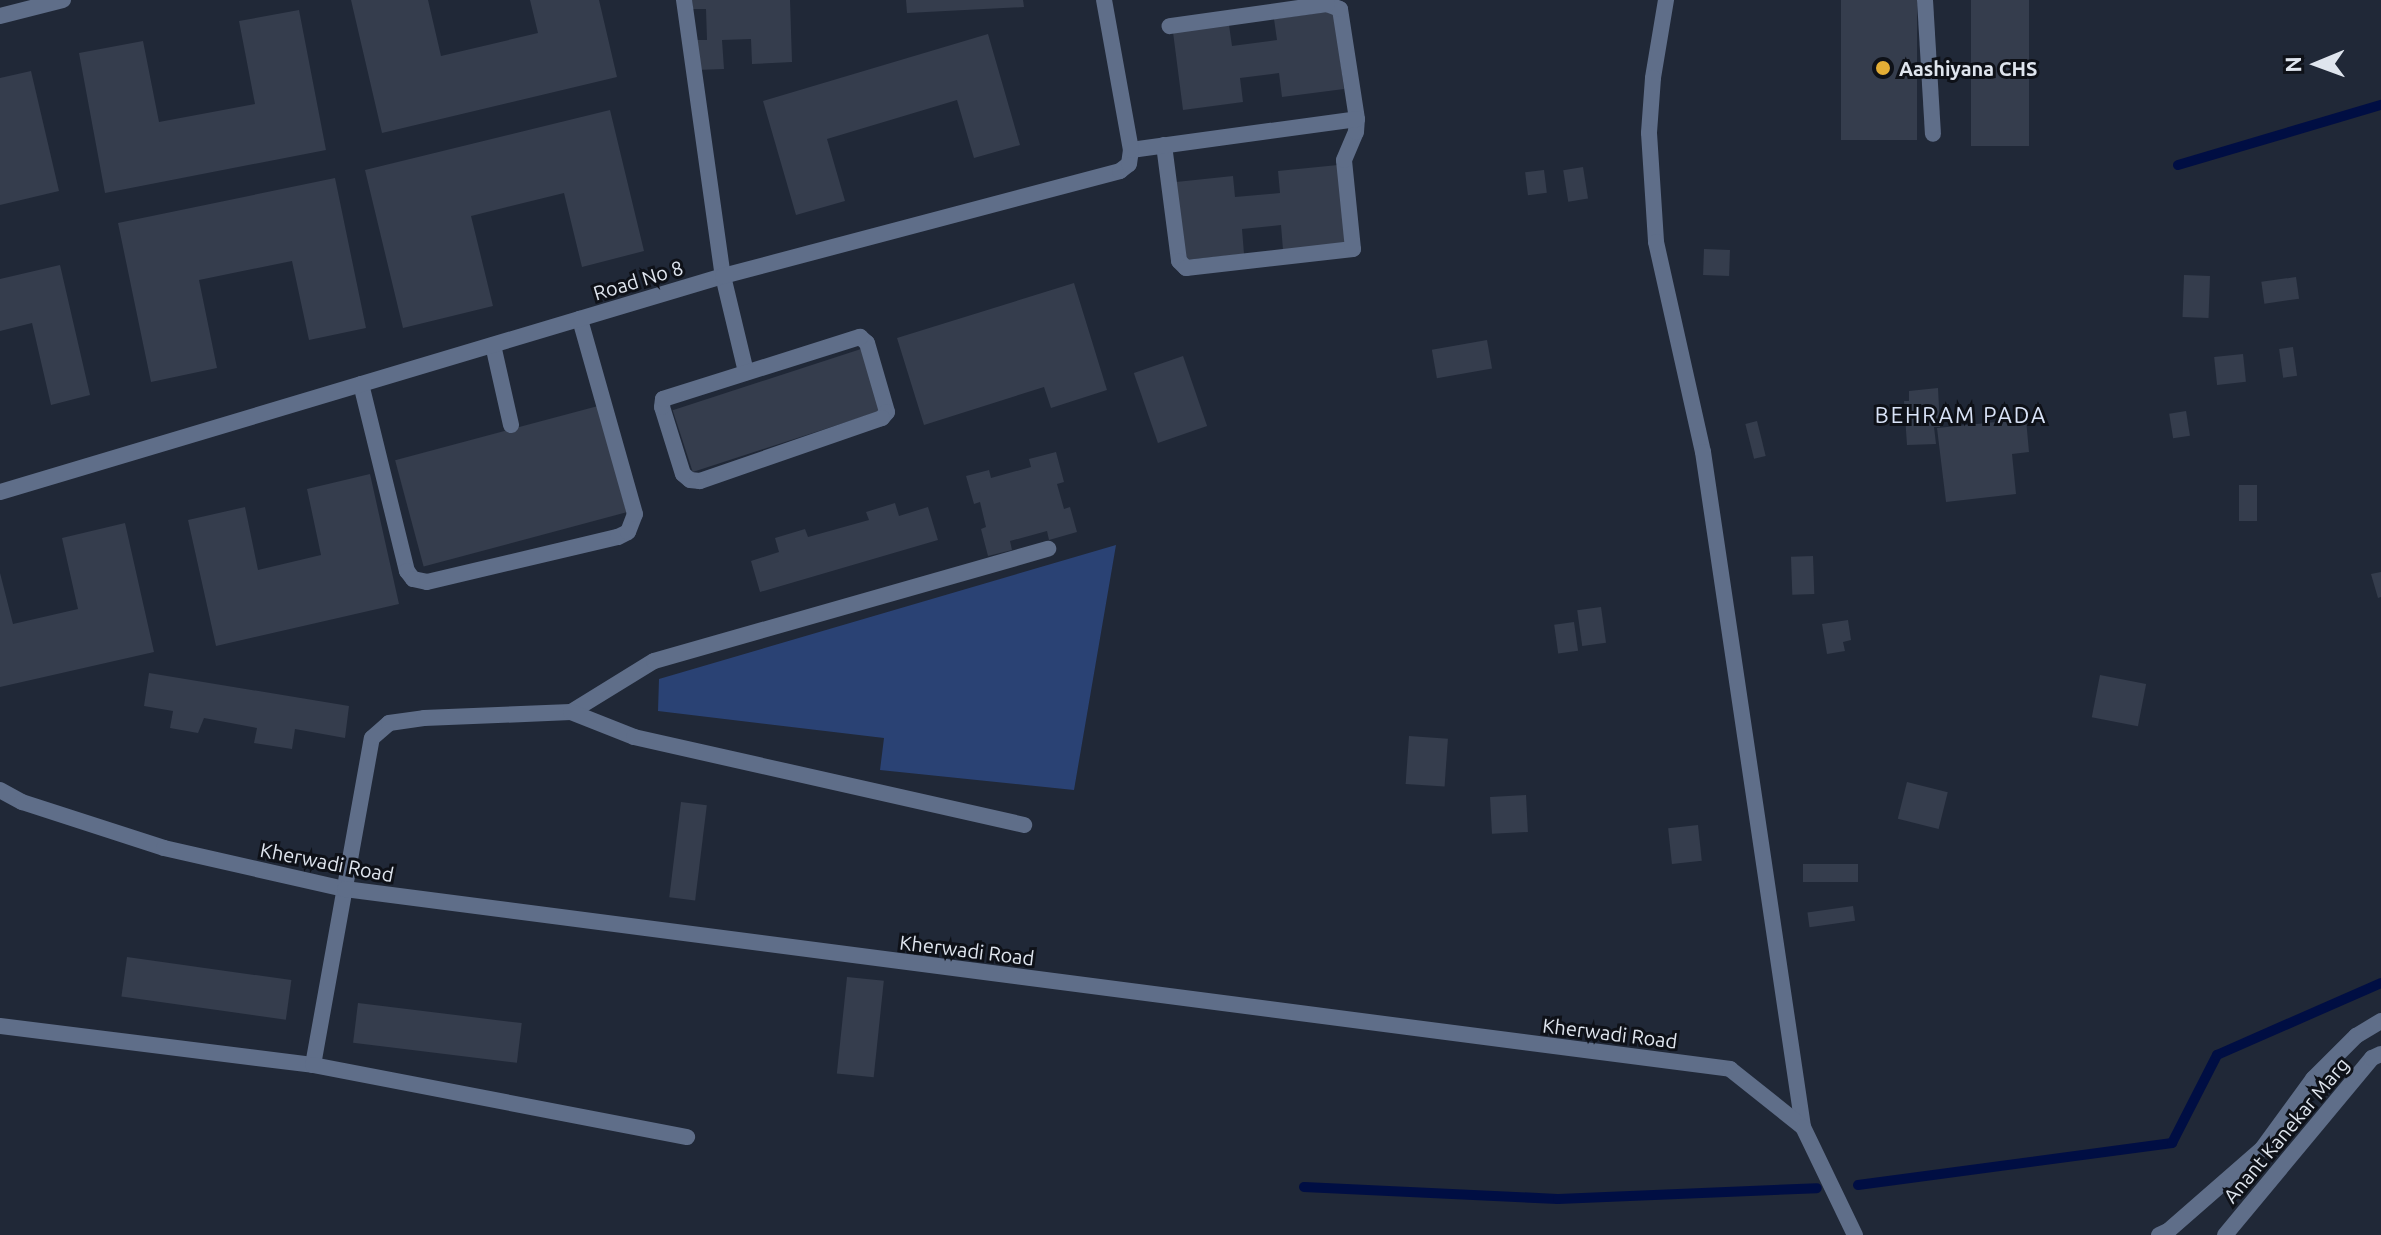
<!DOCTYPE html>
<html>
<head>
<meta charset="utf-8">
<style>
	body { margin:0 }
	#map { position:relative; width:2381px; height:1235px; overflow:hidden; background:#202837; font-family:Ubuntu,sans-serif }
	div>[style] { position:absolute }
	.green>* { inset:0; background:#2a4274 }
	.stream>* { height:10px; margin:-5px; padding:0 5px; transform-origin:5px; border-radius:5px; background:#000e43 }
	.building>* { inset:0; background:#353d4d; transform-origin:0 0 }
	.minor>* { height:16px; margin:-8px; padding:0 8px; transform-origin:8px; border-radius:8px; background:#5f6e89 }
	.tertiary>* { height:16px; margin:-8px; padding:0 8px; transform-origin:8px; border-radius:8px; background:#5f6e89 }
	.dots>* { width:22px; height:22px; translate:-50% -50%; box-sizing:border-box; border:4px solid #0e1118; border-radius:50% }
	span { translate:-50% -50%; white-space:nowrap; text-align:center; line-height:1.15; -webkit-text-stroke:6px #0e1118; paint-order:stroke }
	.poi-label { font-size:20px; color:#dfe5ee; font-weight:700 }
	.left { translate:0 -50%; text-align:left }
	.street-label { font-size:20px; color:#dfe5ee }
	.neighbourhood-label { font-size:22px; color:#d9e3f7; letter-spacing:2px }
	.north { position:absolute; left:2277px; top:24px; width:80px; height:80px; -webkit-text-stroke:6px #0e1118; paint-order:stroke; rotate:269deg; font-size:22px; font-weight:700; line-height:32px; text-align:center; color:#dfe5ee }
	.north::after { content:''; display:block; margin:auto; width:28px; height:36px; background:#dfe5ee; clip-path:polygon(50% 0,100% 100%,50% 72%,0 100%) }
</style>
</head>
<body>
<div id="map">
	<div class="green">
		<i style="clip-path:polygon(1116px 545px,1074px 790px,880px 770px,884px 738px,658px 711px,659px 679px)"></i>
	</div>
	<div class="stream">
		<i style="left:2178px;top:165px;width:212px;rotate:-16.5deg"></i>
		<i style="left:1858px;top:1185px;width:317px;rotate:-7.6deg"></i>
		<i style="left:2172px;top:1143px;width:99px;rotate:-62.9deg"></i>
		<i style="left:2217px;top:1055px;width:179px;rotate:-23.7deg"></i>
		<i style="left:1304px;top:1187px;width:254px;rotate:2.7deg"></i>
		<i style="left:1558px;top:1199px;width:259px;rotate:-2.4deg"></i>
	</div>
	<div class="building">
		<i style="clip-path:polygon(351px 0,428px 0,441px 56px,538px 33px,530px 0,599px 0,617px 77px,382px 133px)"></i>
		<i style="clip-path:polygon(692px 0,790px 0,792px 62px,752px 64px,751px 39px,722px 40px,724px 69px,696px 70px,695px 40px,707px 40px,706px 9px,693px 9px)"></i>
		<i style="clip-path:polygon(906px 0,1023px 0,1024px 7px,907px 13px)"></i>
		<i style="left:1841px;top:0;width:76px;height:140px"></i>
		<i style="left:1971px;top:0;width:58px;height:146px"></i>
		<i style="clip-path:polygon(299px 10px,326px 150px,105px 193px,79px 53px,143px 41px,159px 122px,255px 104px,239px 21px)"></i>
		<i style="clip-path:polygon(1334px 11px,1344px 89px,1282px 97px,1279px 73px,1240px 78px,1243px 102px,1183px 110px,1173px 32px,1229px 25px,1232px 46px,1277px 40px,1274px 19px)"></i>
		<i style="clip-path:polygon(988px 34px,1020px 145px,974px 158px,957px 100px,827px 139px,845px 201px,796px 215px,763px 101px)"></i>
		<i style="clip-path:polygon(31px 71px,59px 191px,0 205px,0 78px)"></i>
		<i style="clip-path:polygon(610px 110px,644px 251px,582px 267px,564px 193px,471px 216px,493px 306px,403px 328px,365px 170px)"></i>
		<i style="clip-path:polygon(1338px 165px,1345px 244px,1283px 250px,1281px 225px,1242px 229px,1244px 254px,1184px 260px,1176px 182px,1233px 176px,1235px 197px,1280px 193px,1278px 171px)"></i>
		<i style="left:1583px;top:167px;width:32px;height:20px;rotate:81deg"></i>
		<i style="left:1544px;top:170px;width:23px;height:19px;rotate:83deg"></i>
		<i style="clip-path:polygon(335px 178px,366px 328px,309px 340px,292px 261px,199px 280px,217px 368px,151px 382px,118px 223px)"></i>
		<i style="left:1704px;top:249px;width:26px;height:26px;rotate:2deg"></i>
		<i style="clip-path:polygon(60px 265px,90px 395px,51px 405px,32px 323px,0 331px,0 279px)"></i>
		<i style="left:2184px;top:275px;width:26px;height:42px;rotate:2deg"></i>
		<i style="left:2296px;top:277px;width:22px;height:35px;rotate:82deg"></i>
		<i style="clip-path:polygon(1074px 283px,1107px 390px,1051px 408px,1044px 387px,924px 425px,897px 338px)"></i>
		<i style="left:1487px;top:340px;width:29px;height:56px;rotate:80deg"></i>
		<i style="left:2293px;top:347px;width:29px;height:14px;rotate:82deg"></i>
		<i style="left:861px;top:349px;width:65px;height:198px;rotate:72deg"></i>
		<i style="left:2243px;top:354px;width:28px;height:29px;rotate:84deg"></i>
		<i style="left:1183px;top:356px;width:74px;height:52px;rotate:71deg"></i>
		<i style="clip-path:polygon(1938px 388px,1940px 427px,1934px 427px,1936px 444px,1907px 445px,1904px 401px,1909px 401px,1909px 391px)"></i>
		<i style="left:598px;top:406px;width:110px;height:210px;rotate:75deg"></i>
		<i style="left:2186px;top:411px;width:25px;height:17px;rotate:81deg"></i>
		<i style="clip-path:polygon(2026px 419px,2029px 452px,2012px 454px,2016px 494px,1946px 502px,1937px 428px)"></i>
		<i style="left:1757px;top:421px;width:36px;height:12px;rotate:76deg"></i>
		<i style="clip-path:polygon(1056px 452px,1064px 482px,1057px 484px,1064px 509px,1070px 507px,1077px 532px,1049px 540px,1047px 531px,1010px 541px,1012px 550px,988px 556px,981px 529px,986px 527px,980px 502px,974px 504px,966px 476px,989px 470px,991px 478px,1031px 467px,1029px 459px)"></i>
		<i style="clip-path:polygon(370px 474px,399px 604px,216px 646px,188px 520px,245px 507px,258px 570px,321px 555px,307px 489px)"></i>
		<i style="left:2239px;top:485px;width:18px;height:36px"></i>
		<i style="clip-path:polygon(895px 503px,899px 516px,928px 507px,938px 540px,760px 592px,751px 561px,779px 552px,775px 538px,805px 529px,808px 537px,869px 520px,866px 512px)"></i>
		<i style="clip-path:polygon(125px 523px,154px 652px,0 687px,0 573px,13px 624px,78px 609px,62px 538px)"></i>
		<i style="left:1813px;top:556px;width:38px;height:22px;rotate:88deg"></i>
		<i style="clip-path:polygon(2381px 572px,2381px 597px,2378px 598px,2371px 574px)"></i>
		<i style="left:1601px;top:607px;width:36px;height:24px;rotate:82deg"></i>
		<i style="clip-path:polygon(1848px 620px,1851px 640px,1843px 642px,1845px 651px,1827px 654px,1822px 624px)"></i>
		<i style="left:1574px;top:622px;width:29px;height:20px;rotate:82deg"></i>
		<i style="clip-path:polygon(149px 673px,349px 706px,345px 738px,295px 729px,292px 749px,254px 743px,257px 728px,204px 718px,198px 733px,170px 728px,173px 711px,144px 706px)"></i>
		<i style="left:2100px;top:675px;width:47px;height:43px;rotate:11deg"></i>
		<i style="left:1409px;top:736px;width:39px;height:48px;rotate:4deg"></i>
		<i style="left:1907px;top:782px;width:42px;height:38px;rotate:14deg"></i>
		<i style="left:1526px;top:795px;width:37px;height:36px;rotate:87deg"></i>
		<i style="left:681px;top:802px;width:26px;height:96px;rotate:7deg"></i>
		<i style="left:1698px;top:825px;width:36px;height:30px;rotate:84deg"></i>
		<i style="left:1803px;top:864px;width:55px;height:18px"></i>
		<i style="left:1853px;top:906px;width:15px;height:46px;rotate:82deg"></i>
		<i style="left:127px;top:957px;width:166px;height:40px;rotate:8deg"></i>
		<i style="left:847px;top:977px;width:37px;height:97px;rotate:6deg"></i>
		<i style="left:358px;top:1003px;width:165px;height:40px;rotate:7deg"></i>
	</div>
	<div class="minor">
		<i style="left:684px;top:0;width:279px;rotate:82deg"></i>
		<i style="left:723px;top:276px;width:99px;rotate:76.5deg"></i>
		<i style="left:1666px;top:0;width:79px;rotate:99.5deg"></i>
		<i style="left:1653px;top:78px;width:55px;rotate:94.2deg"></i>
		<i style="left:1649px;top:133px;width:109px;rotate:86.3deg"></i>
		<i style="left:1656px;top:242px;width:215px;rotate:77.4deg"></i>
		<i style="left:1703px;top:452px;width:682px;rotate:81.57deg"></i>
		<i style="left:1925px;top:0;width:134px;rotate:86.6deg"></i>
		<i style="left:0;top:16px;width:65px;rotate:-14.3deg"></i>
		<i style="left:1164px;top:145px;width:117px;rotate:82.6deg"></i>
		<i style="left:1179px;top:261px;width:10px;rotate:45deg"></i>
		<i style="left:1186px;top:268px;width:168px;rotate:-6.5deg"></i>
		<i style="left:1353px;top:249px;width:89px;rotate:-95.8deg"></i>
		<i style="left:1344px;top:160px;width:30px;rotate:-67deg"></i>
		<i style="left:1356px;top:132px;width:13px;rotate:-86deg"></i>
		<i style="left:1357px;top:119px;width:111px;rotate:-98.8deg"></i>
		<i style="left:1340px;top:9px;width:14px;rotate:-159deg"></i>
		<i style="left:1327px;top:4px;width:159px;rotate:172deg"></i>
		<i style="left:1131px;top:150px;width:228px;rotate:-7.8deg"></i>
		<i style="left:860px;top:337px;width:9px;rotate:41deg"></i>
		<i style="left:867px;top:343px;width:72px;rotate:73.8deg"></i>
		<i style="left:887px;top:412px;width:8px;rotate:130deg"></i>
		<i style="left:882px;top:418px;width:193px;rotate:160.9deg"></i>
		<i style="left:700px;top:481px;width:10px;rotate:-174deg"></i>
		<i style="left:690px;top:480px;width:9px;rotate:-139deg"></i>
		<i style="left:683px;top:474px;width:70px;rotate:-107.4deg"></i>
		<i style="left:662px;top:407px;width:8px;rotate:-83deg"></i>
		<i style="left:663px;top:399px;width:207px;rotate:-17.5deg"></i>
		<i style="left:493px;top:345px;width:82px;rotate:77.3deg"></i>
		<i style="left:361px;top:384px;width:193px;rotate:76.2deg"></i>
		<i style="left:407px;top:571px;width:10px;rotate:53deg"></i>
		<i style="left:413px;top:579px;width:14px;rotate:12deg"></i>
		<i style="left:427px;top:582px;width:196px;rotate:-13.3deg"></i>
		<i style="left:618px;top:537px;width:11px;rotate:-27deg"></i>
		<i style="left:628px;top:532px;width:19px;rotate:-69deg"></i>
		<i style="left:635px;top:514px;width:203px;rotate:-105.8deg"></i>
		<i style="left:0;top:492px;width:755px;rotate:-16.63deg"></i>
		<i style="left:723px;top:276px;width:411px;rotate:-14.8deg"></i>
		<i style="left:1120px;top:171px;width:11px;rotate:-38deg"></i>
		<i style="left:1129px;top:164px;width:14px;rotate:-82deg"></i>
		<i style="left:1131px;top:150px;width:152px;rotate:-100.2deg"></i>
		<i style="left:571px;top:712px;width:97px;rotate:-31.6deg"></i>
		<i style="left:654px;top:661px;width:410px;rotate:-15.9deg"></i>
		<i style="left:0;top:1026px;width:315px;rotate:7.1deg"></i>
		<i style="left:313px;top:1065px;width:332px;rotate:-79.8deg"></i>
		<i style="left:372px;top:738px;width:23px;rotate:-41deg"></i>
		<i style="left:389px;top:723px;width:35px;rotate:-8deg"></i>
		<i style="left:424px;top:718px;width:147px;rotate:-2.3deg"></i>
		<i style="left:571px;top:712px;width:68px;rotate:21.6deg"></i>
		<i style="left:634px;top:737px;width:400px;rotate:12.7deg"></i>
		<i style="left:313px;top:1065px;width:381px;rotate:10.9deg"></i>
	</div>
	<div class="tertiary">
		<i style="left:0;top:790px;width:25px;rotate:29deg"></i>
		<i style="left:22px;top:802px;width:149px;rotate:17.9deg"></i>
		<i style="left:164px;top:848px;width:186px;rotate:12.8deg"></i>
		<i style="left:345px;top:889px;width:1397px;rotate:7.4deg"></i>
		<i style="left:1730px;top:1069px;width:93px;rotate:38.5deg"></i>
		<i style="left:1803px;top:1127px;width:120px;rotate:64.3deg"></i>
		<i style="left:2159px;top:1235px;width:10px;rotate:-24deg"></i>
		<i style="left:2168px;top:1231px;width:125px;rotate:-41.1deg"></i>
		<i style="left:2262px;top:1149px;width:87px;rotate:-53.9deg"></i>
		<i style="left:2313px;top:1079px;width:61px;rotate:-45deg"></i>
		<i style="left:2356px;top:1036px;width:29px;rotate:-31deg"></i>
		<i style="left:2225px;top:1235px;width:230px;rotate:-50.3deg"></i>
		<i style="left:2372px;top:1058px;width:10px;rotate:-24deg"></i>
	</div>
	<div class="dots">
		<i style="left:1883px;top:68px;background:#e4ae35"></i>
	</div>
	<div class="poi-label">
		<span class="left" style="left:1899px;top:68px">Aashiyana CHS</span>
	</div>
	<div class="street-label">
		<span style="left:638px;top:280px;rotate:-17deg">Road No 8</span>
		<span style="left:327px;top:862px;rotate:11deg">Kherwadi Road</span>
		<span style="left:967px;top:950px;rotate:7deg">Kherwadi Road</span>
		<span style="left:1610px;top:1033px;rotate:7deg">Kherwadi Road</span>
		<span style="left:2286px;top:1130px;rotate:-50deg">Anant Kanekar Marg</span>
	</div>
	<div class="neighbourhood-label">
		<span style="left:1961px;top:415px">BEHRAM PADA</span>
	</div>
	<div class="north">N</div>
</div>
</body>
</html>
